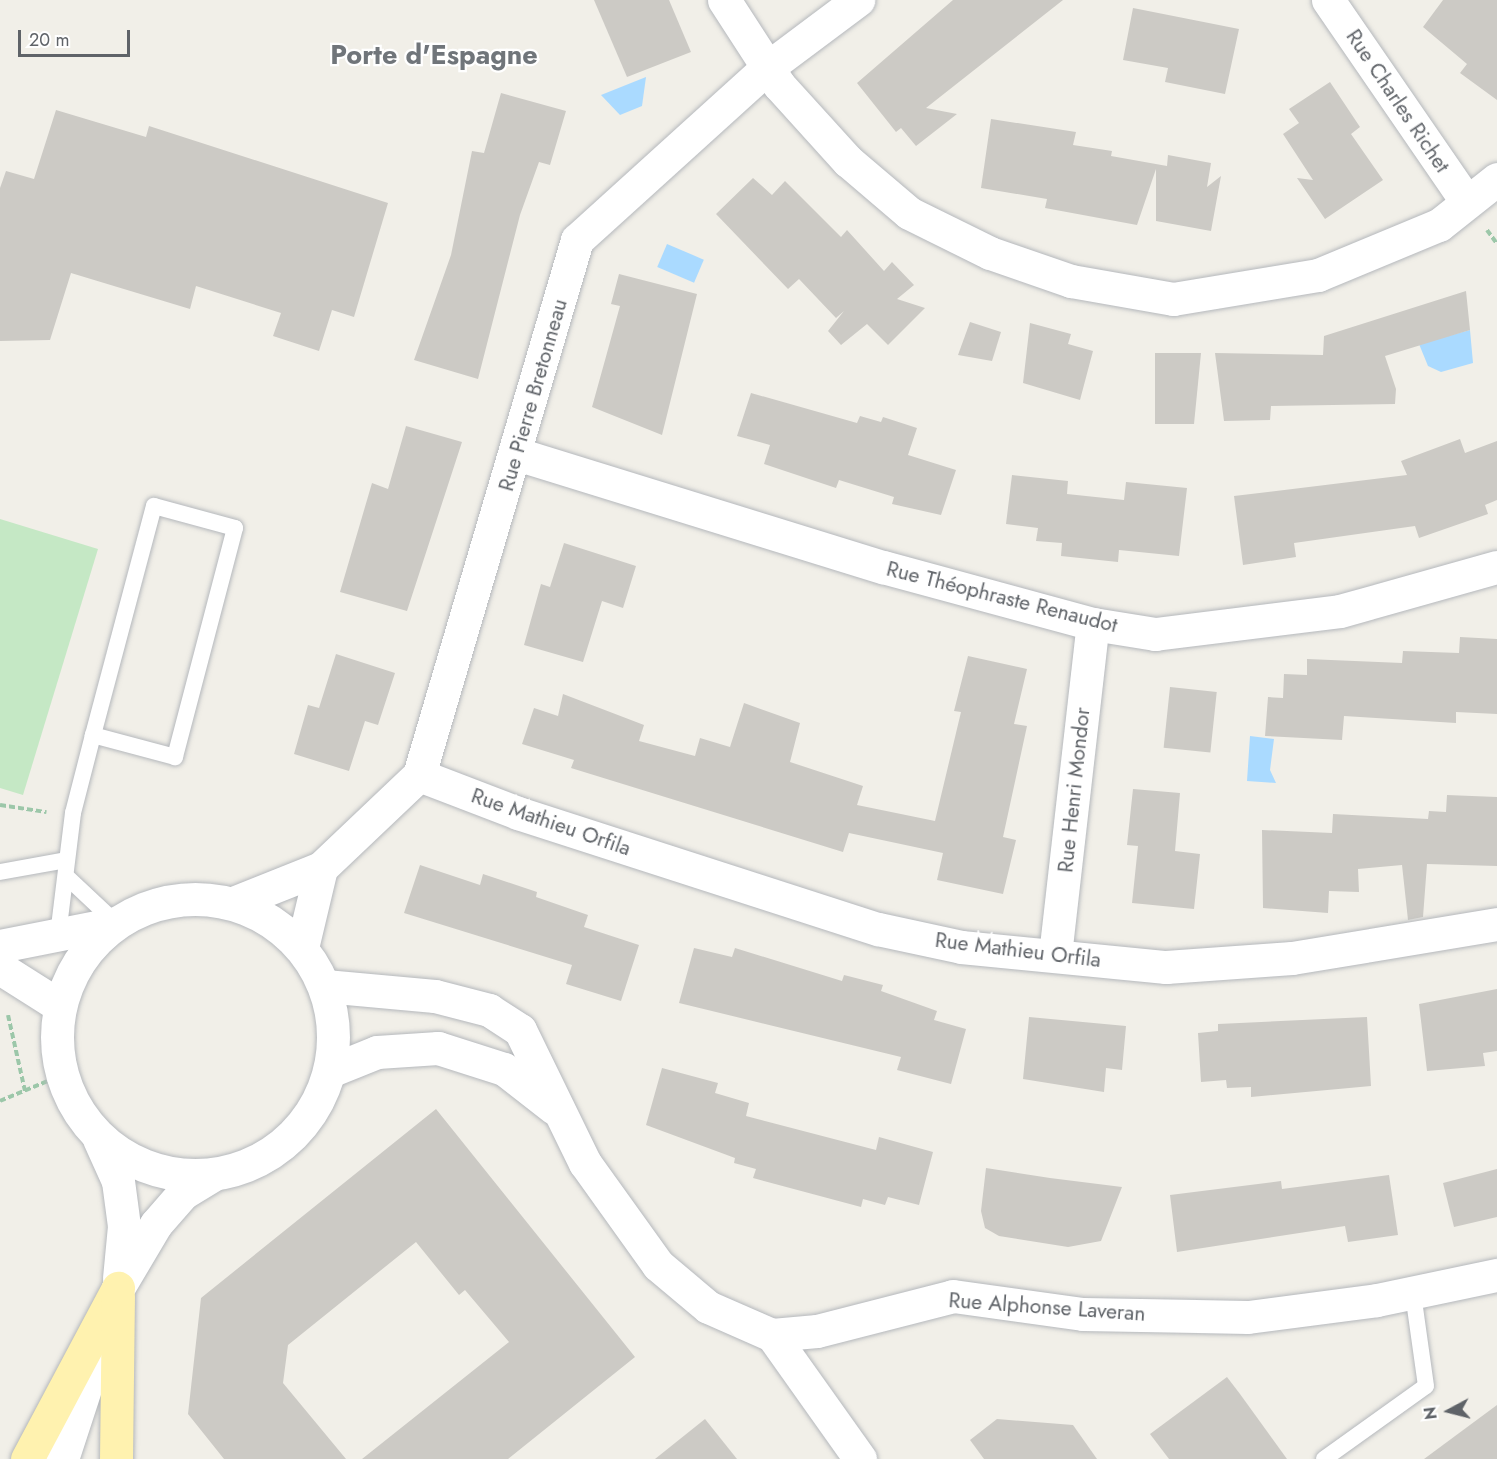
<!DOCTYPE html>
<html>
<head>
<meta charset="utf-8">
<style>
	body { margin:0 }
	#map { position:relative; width:1497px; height:1459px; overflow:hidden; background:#f1efe8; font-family:Jost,sans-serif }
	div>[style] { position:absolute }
	.green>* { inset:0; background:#c5e8c5 }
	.water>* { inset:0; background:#aadaff; transform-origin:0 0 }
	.building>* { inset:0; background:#cccac5; transform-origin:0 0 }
	.path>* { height:4px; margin-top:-2px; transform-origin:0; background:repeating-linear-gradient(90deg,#9cc7a9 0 6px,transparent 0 9px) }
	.roads { filter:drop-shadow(0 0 2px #b5b8bc) drop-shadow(0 0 2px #b5b8bc) }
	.service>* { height:16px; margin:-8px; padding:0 8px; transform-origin:8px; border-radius:8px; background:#fff }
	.minor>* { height:33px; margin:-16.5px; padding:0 16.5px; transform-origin:16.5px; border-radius:16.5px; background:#fff }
	.minor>.ring { margin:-16.5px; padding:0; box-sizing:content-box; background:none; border:33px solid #fff; border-radius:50% }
	.primary>* { height:33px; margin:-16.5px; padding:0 16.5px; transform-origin:16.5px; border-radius:16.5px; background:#fff2af }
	span { translate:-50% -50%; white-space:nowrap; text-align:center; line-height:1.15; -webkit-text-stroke:4.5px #fff; paint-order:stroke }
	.street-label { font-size:21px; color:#5f6368 }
	.district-label { font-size:27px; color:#70757a; font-weight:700 }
	.north { position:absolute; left:1419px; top:1381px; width:60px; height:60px; -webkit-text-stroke:4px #fff; paint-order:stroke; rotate:263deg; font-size:16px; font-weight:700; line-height:24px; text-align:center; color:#5f6368 }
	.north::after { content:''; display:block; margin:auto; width:21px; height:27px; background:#5f6368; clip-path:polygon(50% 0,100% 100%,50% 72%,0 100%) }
	.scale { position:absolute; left:18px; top:30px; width:112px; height:27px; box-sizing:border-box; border:3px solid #5f6368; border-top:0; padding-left:8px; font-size:18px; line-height:21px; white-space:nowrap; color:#5f6368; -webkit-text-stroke:4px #fff; paint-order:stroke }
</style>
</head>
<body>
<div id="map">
	<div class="green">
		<i style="clip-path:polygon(0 519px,98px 549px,23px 795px,0 788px)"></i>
	</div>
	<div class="water">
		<i style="clip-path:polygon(646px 77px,642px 106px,620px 115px,601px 95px)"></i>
		<i style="left:667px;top:244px;width:40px;height:25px;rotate:23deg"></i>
		<i style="clip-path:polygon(1470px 330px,1473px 363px,1441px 372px,1428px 366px,1419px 344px)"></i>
		<i style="clip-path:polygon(1250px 736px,1274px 739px,1270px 770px,1276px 783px,1247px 781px)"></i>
	</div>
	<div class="building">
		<i style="clip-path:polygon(594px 0,669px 0,691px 52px,627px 77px)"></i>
		<i style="clip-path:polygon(953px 0,1063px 0,926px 108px,957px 114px,916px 146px,901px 128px,896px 132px,857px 83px)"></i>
		<i style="clip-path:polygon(1443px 0,1497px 0,1497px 100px,1460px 73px,1467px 64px,1423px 27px)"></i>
		<i style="clip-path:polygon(1133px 8px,1239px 29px,1225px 94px,1165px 82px,1168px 68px,1123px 60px)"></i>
		<i style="clip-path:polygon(1330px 82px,1360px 127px,1351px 134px,1383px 180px,1325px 219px,1297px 178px,1313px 180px,1283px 134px,1299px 123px,1289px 109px)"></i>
		<i style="clip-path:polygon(501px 93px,566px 111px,550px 165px,539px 162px,520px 215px,478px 379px,414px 360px,451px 255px,472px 151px,484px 153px)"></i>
		<i style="clip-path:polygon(56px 110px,146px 137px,149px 126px,388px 203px,354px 317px,332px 310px,319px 351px,273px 336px,281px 313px,196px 286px,190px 309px,71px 273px,50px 340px,0 341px,0 188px,6px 171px,34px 179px)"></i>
		<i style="clip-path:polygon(991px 119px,1076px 132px,1073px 145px,1112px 151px,1111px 156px,1167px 166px,1168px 155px,1211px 163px,1207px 187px,1221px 176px,1211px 231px,1156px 221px,1156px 169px,1137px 225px,1045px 208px,1047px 199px,981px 188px)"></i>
		<i style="clip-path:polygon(753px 178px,772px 195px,785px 181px,841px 237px,847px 230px,884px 271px,892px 262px,914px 285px,897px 299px,925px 308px,888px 345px,867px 324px,841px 345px,828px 331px,844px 311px,836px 318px,799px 279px,788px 289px,716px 214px)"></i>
		<i style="clip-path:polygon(619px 274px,697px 294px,662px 435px,592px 407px,620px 306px,611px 304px)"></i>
		<i style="clip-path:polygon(1466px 291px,1470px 330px,1385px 356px,1396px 389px,1395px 404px,1271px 406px,1270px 420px,1224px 421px,1215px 353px,1323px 355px,1324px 336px)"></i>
		<i style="clip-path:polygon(970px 322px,1001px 332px,992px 361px,958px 355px)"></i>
		<i style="clip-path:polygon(1030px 323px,1071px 334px,1068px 344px,1093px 351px,1080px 400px,1023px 383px)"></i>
		<i style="clip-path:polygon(1155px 353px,1201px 353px,1194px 424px,1155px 424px)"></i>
		<i style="clip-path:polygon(751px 393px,857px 423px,860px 416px,881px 422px,883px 417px,917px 428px,908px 455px,956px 470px,941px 515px,892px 504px,894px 497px,839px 480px,836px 488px,764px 464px,770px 445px,737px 436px)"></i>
		<i style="clip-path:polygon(406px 426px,462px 442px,407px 611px,340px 592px,372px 483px,388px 489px)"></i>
		<i style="clip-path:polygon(1460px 439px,1465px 453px,1497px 441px,1497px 500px,1485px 505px,1488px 514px,1419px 538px,1415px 526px,1294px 543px,1296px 557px,1243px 565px,1234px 496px,1407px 475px,1401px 461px)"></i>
		<i style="clip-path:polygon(1012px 475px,1068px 481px,1067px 494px,1124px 500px,1126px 482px,1187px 488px,1179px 556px,1119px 550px,1118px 562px,1061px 556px,1062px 543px,1036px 541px,1038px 528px,1006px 524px)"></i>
		<i style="clip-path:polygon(564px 543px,636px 566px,623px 608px,602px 601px,583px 662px,524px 645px,541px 584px,550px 587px)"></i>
		<i style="clip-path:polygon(1460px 637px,1497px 639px,1497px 714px,1456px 712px,1456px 723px,1344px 716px,1342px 740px,1265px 736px,1268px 697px,1283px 698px,1284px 674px,1307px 675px,1307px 659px,1402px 663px,1403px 651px,1459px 653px)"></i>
		<i style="clip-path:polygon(336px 654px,395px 673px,378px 725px,365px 721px,349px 771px,294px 754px,308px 705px,319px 708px)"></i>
		<i style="clip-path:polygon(968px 656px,1027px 669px,1014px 724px,1027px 726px,1003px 837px,1016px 840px,1003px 894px,937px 880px,943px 853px,849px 833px,843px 852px,571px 768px,574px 760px,522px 744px,534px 708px,558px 716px,563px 694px,644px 725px,639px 741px,695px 756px,700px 738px,730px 747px,744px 703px,800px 723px,790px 762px,863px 786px,857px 805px,935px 821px,961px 712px,954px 711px)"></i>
		<i style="left:1170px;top:687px;width:47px;height:61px;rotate:6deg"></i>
		<i style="clip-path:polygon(1133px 789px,1180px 793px,1175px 851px,1200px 854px,1194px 909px,1132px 903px,1138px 846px,1127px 845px)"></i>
		<i style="clip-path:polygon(1447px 795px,1497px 797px,1497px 866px,1427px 864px,1423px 917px,1408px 920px,1402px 865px,1358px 869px,1359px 892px,1329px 891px,1328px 913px,1263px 908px,1262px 830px,1332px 833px,1333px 814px,1428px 819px,1429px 811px,1446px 812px)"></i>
		<i style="clip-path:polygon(420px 865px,480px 885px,483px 874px,537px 892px,536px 897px,588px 915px,584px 927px,639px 945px,621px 1001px,566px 984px,572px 965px,404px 913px)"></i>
		<i style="clip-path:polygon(694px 948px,732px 957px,735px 948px,842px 981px,844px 975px,883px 985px,881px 991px,937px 1011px,934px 1020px,966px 1029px,951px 1084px,897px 1070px,901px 1057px,679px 1003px)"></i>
		<i style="clip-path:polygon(1497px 989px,1497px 1051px,1483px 1053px,1485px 1066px,1427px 1071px,1419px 1004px)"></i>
		<i style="clip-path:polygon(1029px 1017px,1126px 1026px,1122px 1070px,1106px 1068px,1104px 1092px,1023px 1079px)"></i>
		<i style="clip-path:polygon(1367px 1017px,1371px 1086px,1251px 1097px,1251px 1087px,1227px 1088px,1226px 1080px,1201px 1082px,1198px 1033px,1218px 1031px,1218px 1024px)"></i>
		<i style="clip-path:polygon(662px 1068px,718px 1083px,715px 1093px,749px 1103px,746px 1116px,876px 1150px,879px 1137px,933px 1152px,919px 1205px,888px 1197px,885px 1205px,863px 1199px,861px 1207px,753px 1178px,756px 1169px,734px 1163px,735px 1158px,646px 1125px)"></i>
		<i style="clip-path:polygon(436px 1109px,635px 1357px,508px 1459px,362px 1459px,509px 1342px,465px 1290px,459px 1295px,416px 1242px,288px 1345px,283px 1383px,346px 1459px,224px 1459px,188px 1414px,201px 1298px)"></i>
		<i style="clip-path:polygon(986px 1168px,1050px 1178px,1122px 1187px,1101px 1241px,1068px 1247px,999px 1236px,985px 1228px,981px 1211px)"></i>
		<i style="clip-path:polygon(1497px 1169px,1497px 1217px,1454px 1227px,1443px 1183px)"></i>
		<i style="clip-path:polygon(1389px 1175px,1398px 1235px,1348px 1242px,1345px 1226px,1177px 1252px,1170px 1195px,1281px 1181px,1282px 1189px)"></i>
		<i style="clip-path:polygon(1227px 1377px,1240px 1394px,1287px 1459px,1169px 1459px,1150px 1434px)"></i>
		<i style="clip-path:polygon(1497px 1405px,1497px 1459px,1424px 1459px)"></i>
		<i style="clip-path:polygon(705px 1419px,737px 1459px,655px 1459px)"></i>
		<i style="clip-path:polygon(997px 1419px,1073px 1425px,1097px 1459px,984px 1459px,970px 1440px)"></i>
	</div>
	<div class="path">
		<i style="left:1487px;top:230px;width:17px;rotate:54deg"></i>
		<i style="left:0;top:805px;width:47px;rotate:8.7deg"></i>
		<i style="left:8px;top:1015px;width:78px;rotate:77.4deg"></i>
		<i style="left:0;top:1101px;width:67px;rotate:-22.8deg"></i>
	</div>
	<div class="roads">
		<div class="service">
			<i style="left:0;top:872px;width:67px;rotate:-10.3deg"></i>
			<i style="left:67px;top:877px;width:67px;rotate:43.2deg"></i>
			<i style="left:58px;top:935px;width:123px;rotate:-83deg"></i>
			<i style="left:73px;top:813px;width:81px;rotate:-75.6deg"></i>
			<i style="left:93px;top:735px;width:237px;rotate:-75.1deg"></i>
			<i style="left:154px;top:506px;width:84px;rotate:15.2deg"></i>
			<i style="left:235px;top:528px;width:237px;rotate:104.7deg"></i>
			<i style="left:175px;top:757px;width:85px;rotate:-165deg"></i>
			<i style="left:1324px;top:1459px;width:125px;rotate:-35.6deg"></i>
			<i style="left:1426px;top:1386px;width:93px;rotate:-98deg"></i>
		</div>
		<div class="minor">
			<i style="left:724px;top:0;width:101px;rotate:57.1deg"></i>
			<i style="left:779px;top:85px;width:103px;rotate:47.8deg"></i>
			<i style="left:848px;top:161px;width:80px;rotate:40.4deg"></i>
			<i style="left:909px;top:213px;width:90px;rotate:26.3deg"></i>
			<i style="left:990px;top:253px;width:86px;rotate:19.1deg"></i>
			<i style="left:1071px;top:281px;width:104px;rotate:10deg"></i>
			<i style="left:1173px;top:299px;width:147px;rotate:-9.4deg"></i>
			<i style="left:1318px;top:275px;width:131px;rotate:-22.5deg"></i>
			<i style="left:1439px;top:225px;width:74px;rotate:-38.4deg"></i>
			<i style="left:1328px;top:0;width:245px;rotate:55.5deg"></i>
			<i style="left:517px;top:454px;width:383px;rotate:17.2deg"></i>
			<i style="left:883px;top:567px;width:218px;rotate:15.2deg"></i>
			<i style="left:1093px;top:624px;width:63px;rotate:9.2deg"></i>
			<i style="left:1155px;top:634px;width:186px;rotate:-7.1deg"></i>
			<i style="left:1340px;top:611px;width:163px;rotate:-15.7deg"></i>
			<i style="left:419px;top:775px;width:106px;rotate:21deg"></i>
			<i style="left:518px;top:813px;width:378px;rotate:17.9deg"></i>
			<i style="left:878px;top:929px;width:85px;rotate:12.2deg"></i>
			<i style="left:961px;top:947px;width:206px;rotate:5.6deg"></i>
			<i style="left:1166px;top:967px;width:126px;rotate:-4.1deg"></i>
			<i style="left:1292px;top:958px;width:208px;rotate:-9.4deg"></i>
			<i class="ring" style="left:57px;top:899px;width:243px;height:243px"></i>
			<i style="left:233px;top:903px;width:95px;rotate:-21.7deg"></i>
			<i style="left:321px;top:868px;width:135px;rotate:-43.5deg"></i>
			<i style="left:419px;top:775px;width:558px;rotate:-73.55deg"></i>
			<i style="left:577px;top:240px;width:256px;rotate:-42.2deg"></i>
			<i style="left:767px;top:68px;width:114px;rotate:-36.8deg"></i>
			<i style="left:0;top:946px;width:118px;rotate:-11.2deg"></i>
			<i style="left:302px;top:948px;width:82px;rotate:-76.6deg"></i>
			<i style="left:1055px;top:955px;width:333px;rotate:-83.5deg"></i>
			<i style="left:0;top:968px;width:71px;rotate:32.3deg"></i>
			<i style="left:325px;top:986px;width:110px;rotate:5.2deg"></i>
			<i style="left:435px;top:996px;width:56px;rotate:14.5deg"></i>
			<i style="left:489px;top:1010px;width:37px;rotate:33deg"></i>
			<i style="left:520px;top:1030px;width:148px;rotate:64deg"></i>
			<i style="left:585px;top:1163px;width:125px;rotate:54.4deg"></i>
			<i style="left:658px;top:1265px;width:65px;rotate:40deg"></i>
			<i style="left:708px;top:1307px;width:70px;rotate:23.6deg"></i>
			<i style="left:772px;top:1335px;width:45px;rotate:-5.1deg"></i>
			<i style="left:817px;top:1331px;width:140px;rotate:-14.4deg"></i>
			<i style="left:953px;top:1296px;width:131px;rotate:7.9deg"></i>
			<i style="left:1083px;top:1314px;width:165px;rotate:1deg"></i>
			<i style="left:1248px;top:1317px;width:130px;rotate:-7.5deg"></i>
			<i style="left:1377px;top:1300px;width:123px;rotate:-11.8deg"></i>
			<i style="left:330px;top:1071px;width:51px;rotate:-22deg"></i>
			<i style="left:377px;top:1052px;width:61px;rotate:-3.8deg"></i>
			<i style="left:438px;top:1048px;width:69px;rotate:17.7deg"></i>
			<i style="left:504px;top:1069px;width:63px;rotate:38deg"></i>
			<i style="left:99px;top:1139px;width:46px;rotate:65.7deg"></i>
			<i style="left:118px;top:1181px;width:45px;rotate:82.4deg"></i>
			<i style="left:124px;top:1226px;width:52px;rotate:95.5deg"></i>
			<i style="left:772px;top:1335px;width:152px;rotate:54.6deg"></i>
			<i style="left:62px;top:1459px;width:180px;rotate:-71.9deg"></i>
			<i style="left:118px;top:1288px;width:74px;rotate:-59.3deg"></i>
			<i style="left:156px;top:1224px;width:41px;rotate:-48.9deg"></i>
			<i style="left:183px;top:1193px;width:35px;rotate:-31deg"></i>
		</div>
		<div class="primary">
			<i style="left:27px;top:1459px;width:194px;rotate:-62deg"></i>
			<i style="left:116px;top:1459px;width:163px;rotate:-89.3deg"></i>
		</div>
	</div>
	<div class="street-label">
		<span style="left:1398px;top:101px;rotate:56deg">Rue Charles Richet</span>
		<span style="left:533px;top:395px;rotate:-74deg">Rue Pierre Bretonneau</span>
		<span style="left:1002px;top:597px;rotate:14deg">Rue Théophraste Renaudot</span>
		<span style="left:1074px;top:790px;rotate:-84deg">Rue Henri Mondor</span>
		<span style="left:551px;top:822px;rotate:19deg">Rue Mathieu Orfila</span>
		<span style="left:1018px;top:950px;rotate:7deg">Rue Mathieu Orfila</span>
		<span style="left:1047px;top:1307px;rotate:4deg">Rue Alphonse Laveran</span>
	</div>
	<div class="district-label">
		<span style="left:434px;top:55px">Porte d'Espagne</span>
	</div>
	<div class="north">N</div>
	<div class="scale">20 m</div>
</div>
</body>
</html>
